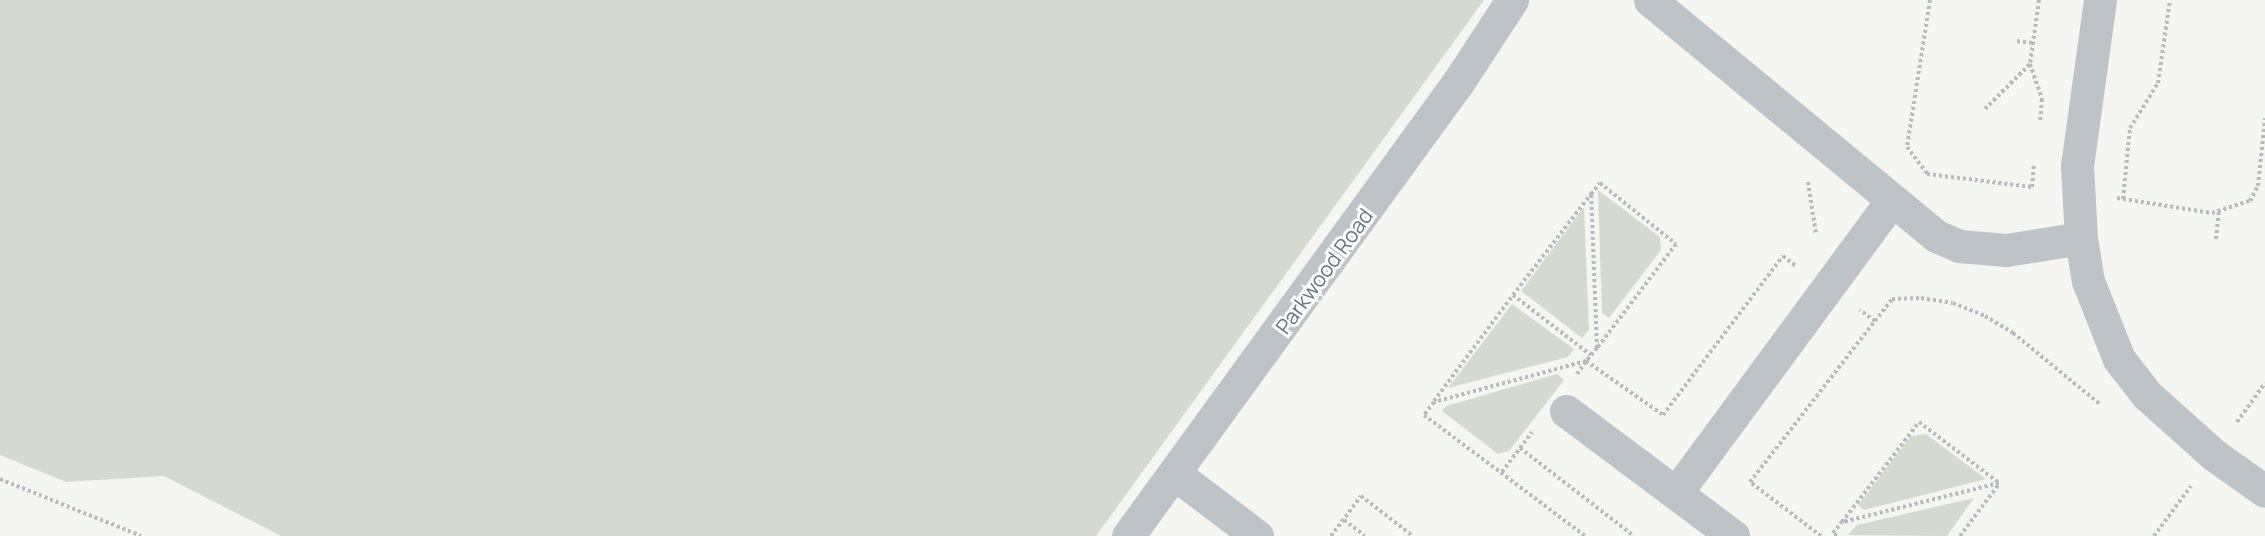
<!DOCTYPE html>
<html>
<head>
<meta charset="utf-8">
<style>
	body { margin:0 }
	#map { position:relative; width:2265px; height:536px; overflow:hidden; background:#f5f5f1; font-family:Manrope,sans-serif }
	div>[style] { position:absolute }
	.green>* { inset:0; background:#d5dad0 }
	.path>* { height:4px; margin-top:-2px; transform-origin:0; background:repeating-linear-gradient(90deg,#b7bbbd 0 3px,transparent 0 6px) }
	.minor>* { height:33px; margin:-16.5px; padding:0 16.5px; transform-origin:16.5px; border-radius:16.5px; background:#bdc3c6 }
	span { translate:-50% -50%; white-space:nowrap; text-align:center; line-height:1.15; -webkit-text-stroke:6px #fff; paint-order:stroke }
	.street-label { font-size:21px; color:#637883 }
</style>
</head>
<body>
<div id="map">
	<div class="green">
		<i style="clip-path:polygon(0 0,1484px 0,1096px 536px,281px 536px,164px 476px,66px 482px,0 455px)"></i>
		<i style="clip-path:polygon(1598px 190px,1660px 237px,1661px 250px,1609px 318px,1602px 313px)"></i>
		<i style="clip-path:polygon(1584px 207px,1589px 330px,1582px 338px,1521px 291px)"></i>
		<i style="clip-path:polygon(1512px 304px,1574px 349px,1568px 357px,1448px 388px)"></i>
		<i style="clip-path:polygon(1557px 374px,1564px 380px,1509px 451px,1498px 454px,1442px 411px,1446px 406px)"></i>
		<i style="clip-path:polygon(1926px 434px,1986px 479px,1864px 510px,1858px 505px,1911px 436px)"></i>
		<i style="clip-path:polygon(1974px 498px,1947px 536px,1848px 535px,1857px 525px)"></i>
	</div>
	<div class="path">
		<i style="left:1930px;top:0;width:149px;rotate:98.9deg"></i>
		<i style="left:1907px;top:147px;width:34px;rotate:53deg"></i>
		<i style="left:1927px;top:174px;width:106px;rotate:7.1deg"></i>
		<i style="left:2032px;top:187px;width:21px;rotate:-85deg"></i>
		<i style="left:2039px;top:0;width:65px;rotate:98deg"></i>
		<i style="left:2030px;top:64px;width:37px;rotate:71deg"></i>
		<i style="left:2042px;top:99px;width:21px;rotate:95deg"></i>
		<i style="left:2017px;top:41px;width:15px;rotate:8deg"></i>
		<i style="left:1985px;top:109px;width:64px;rotate:-45deg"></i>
		<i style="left:1808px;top:182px;width:53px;rotate:81.3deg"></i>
		<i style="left:2117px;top:198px;width:96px;rotate:9deg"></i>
		<i style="left:2212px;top:213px;width:40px;rotate:-18deg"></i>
		<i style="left:2250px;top:201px;width:17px;rotate:-62deg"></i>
		<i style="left:2258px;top:186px;width:68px;rotate:-84.1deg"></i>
		<i style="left:2123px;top:199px;width:71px;rotate:-84.4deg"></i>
		<i style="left:2130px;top:128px;width:53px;rotate:-58.1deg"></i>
		<i style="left:2158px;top:83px;width:84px;rotate:-81.8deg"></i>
		<i style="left:2216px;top:239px;width:27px;rotate:-84deg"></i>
		<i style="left:1513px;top:295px;width:128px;rotate:-52.3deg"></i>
		<i style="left:1875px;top:321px;width:28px;rotate:-52deg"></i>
		<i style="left:1892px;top:299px;width:29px;rotate:-2deg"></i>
		<i style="left:1921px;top:298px;width:32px;rotate:9deg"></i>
		<i style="left:1953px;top:303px;width:35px;rotate:22deg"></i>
		<i style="left:1985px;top:316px;width:33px;rotate:31deg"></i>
		<i style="left:2013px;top:333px;width:114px;rotate:39.3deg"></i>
		<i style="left:1597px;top:348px;width:154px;rotate:-92.2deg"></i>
		<i style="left:1591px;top:194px;width:14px;rotate:-51deg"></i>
		<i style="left:1600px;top:183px;width:97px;rotate:38.8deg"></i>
		<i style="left:1676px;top:244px;width:131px;rotate:127.2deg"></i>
		<i style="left:1597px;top:348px;width:17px;rotate:130deg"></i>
		<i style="left:1586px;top:361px;width:94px;rotate:35deg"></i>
		<i style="left:1663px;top:415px;width:199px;rotate:-53deg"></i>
		<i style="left:1783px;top:256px;width:16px;rotate:38deg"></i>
		<i style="left:1577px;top:374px;width:16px;rotate:-55deg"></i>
		<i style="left:1586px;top:361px;width:157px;rotate:164.9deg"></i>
		<i style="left:1434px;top:402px;width:16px;rotate:128deg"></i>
		<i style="left:1424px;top:415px;width:201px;rotate:36.9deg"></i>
		<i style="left:1434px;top:401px;width:132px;rotate:-53.3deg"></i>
		<i style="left:1513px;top:295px;width:98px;rotate:37.6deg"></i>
		<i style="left:1919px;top:422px;width:101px;rotate:37.3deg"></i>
		<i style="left:1999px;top:483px;width:162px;rotate:166deg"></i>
		<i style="left:1842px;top:522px;width:126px;rotate:-52.4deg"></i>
		<i style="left:2237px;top:422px;width:48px;rotate:-54.3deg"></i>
		<i style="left:1520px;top:448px;width:144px;rotate:37.7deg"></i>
		<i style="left:1502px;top:472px;width:50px;rotate:-53.1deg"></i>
		<i style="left:0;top:479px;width:152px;rotate:22deg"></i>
		<i style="left:1344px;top:520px;width:26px;rotate:37deg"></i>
		<i style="left:1331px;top:536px;width:50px;rotate:-53.1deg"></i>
		<i style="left:1361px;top:496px;width:66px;rotate:37.6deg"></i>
		<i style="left:1821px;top:536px;width:89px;rotate:-142.7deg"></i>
		<i style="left:1750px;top:482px;width:204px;rotate:-52.2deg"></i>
		<i style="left:1875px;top:321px;width:19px;rotate:-144deg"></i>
		<i style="left:1837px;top:536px;width:5px;rotate:-143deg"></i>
		<i style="left:1833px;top:533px;width:14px;rotate:-51deg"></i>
		<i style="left:1960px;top:536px;width:65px;rotate:-53.1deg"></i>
		<i style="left:2154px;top:536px;width:62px;rotate:-53.5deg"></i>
	</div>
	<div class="minor">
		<i style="left:1650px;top:0;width:371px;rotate:39.5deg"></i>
		<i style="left:1936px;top:236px;width:25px;rotate:23deg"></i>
		<i style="left:1959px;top:246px;width:47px;rotate:4.9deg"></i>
		<i style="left:2006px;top:250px;width:76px;rotate:-9.1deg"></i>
		<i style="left:2100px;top:0;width:167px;rotate:97.9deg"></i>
		<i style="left:2077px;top:165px;width:73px;rotate:86.9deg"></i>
		<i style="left:2081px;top:238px;width:44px;rotate:80.8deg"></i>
		<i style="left:2088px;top:281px;width:84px;rotate:68.3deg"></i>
		<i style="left:2119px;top:359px;width:46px;rotate:52.1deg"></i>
		<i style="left:2147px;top:395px;width:90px;rotate:41.8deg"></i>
		<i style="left:2214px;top:455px;width:62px;rotate:35.2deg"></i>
		<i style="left:1566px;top:411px;width:209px;rotate:36.8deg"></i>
		<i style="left:1175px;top:474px;width:103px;rotate:37.1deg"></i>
		<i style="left:1676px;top:493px;width:363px;rotate:-53.6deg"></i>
		<i style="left:1128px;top:536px;width:563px;rotate:-53.97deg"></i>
		<i style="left:1459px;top:81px;width:97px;rotate:-56.8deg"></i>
	</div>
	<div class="street-label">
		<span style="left:1324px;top:271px;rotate:-54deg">Parkwood Road</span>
	</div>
</div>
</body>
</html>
